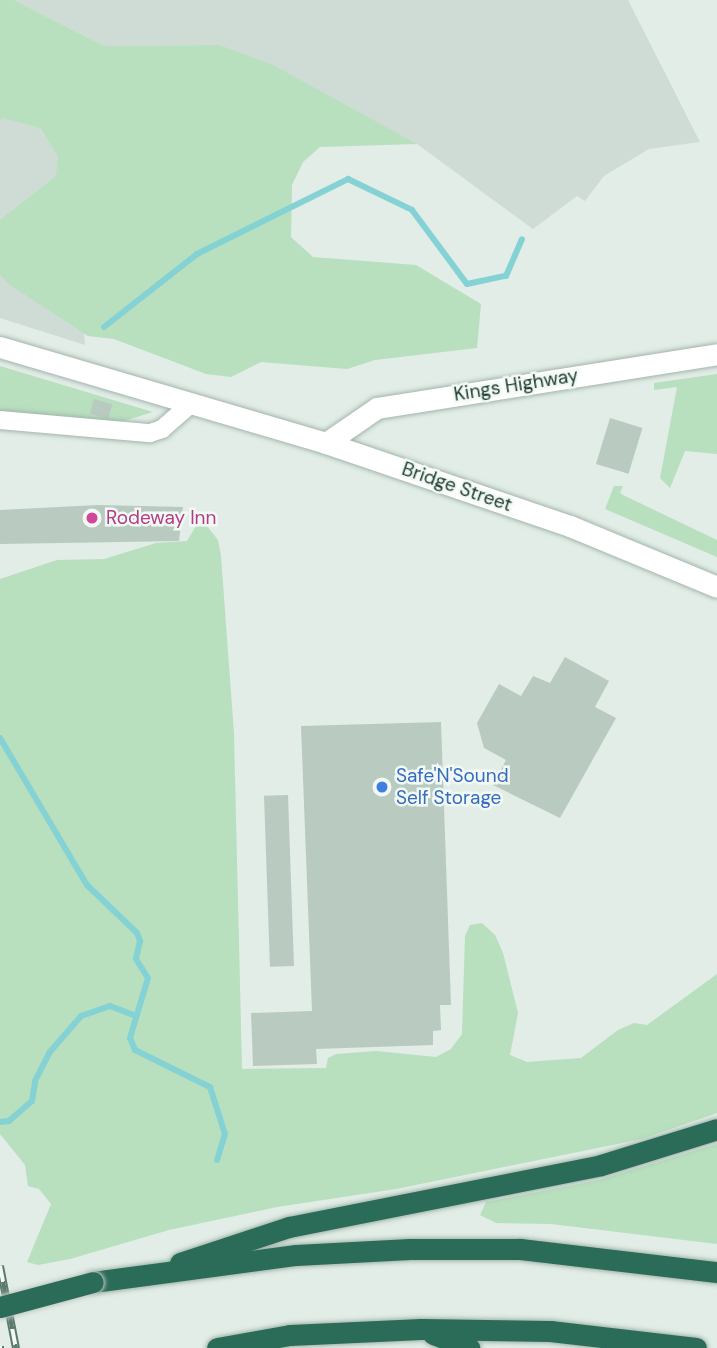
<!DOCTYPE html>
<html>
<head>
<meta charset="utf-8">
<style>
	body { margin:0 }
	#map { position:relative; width:717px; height:1348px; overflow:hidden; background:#e1ede6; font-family:"DM Sans",sans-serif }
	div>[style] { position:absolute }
	.built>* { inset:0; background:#cfdcd5 }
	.green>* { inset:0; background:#b8dfbe }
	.stream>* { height:6px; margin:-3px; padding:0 3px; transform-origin:3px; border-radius:3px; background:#85d2d5 }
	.building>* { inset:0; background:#b9cac1; transform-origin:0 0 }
	.roads { filter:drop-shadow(0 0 2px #a3b5ac) drop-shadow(0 0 2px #a3b5ac) }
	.street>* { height:18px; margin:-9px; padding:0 9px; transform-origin:9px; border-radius:9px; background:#fff }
	.secondary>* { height:21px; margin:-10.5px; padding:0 10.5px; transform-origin:10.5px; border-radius:10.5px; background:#fff }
	.highway>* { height:21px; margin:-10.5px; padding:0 10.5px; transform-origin:10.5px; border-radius:10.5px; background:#2a6c57 }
	.rail>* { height:8px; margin-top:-4px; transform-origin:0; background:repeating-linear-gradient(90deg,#f2f9f4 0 16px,#5a7a6e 0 32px); box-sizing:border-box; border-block:2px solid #5a7a6e }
	.bridges { filter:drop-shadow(0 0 2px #c1c9c6) drop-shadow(0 0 2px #c1c9c6) }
	.highway-bridge>* { height:21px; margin:-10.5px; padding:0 10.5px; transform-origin:10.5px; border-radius:10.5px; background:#2a6c57 }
	.dots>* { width:19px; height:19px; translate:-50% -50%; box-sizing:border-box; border:4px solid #f2f9f4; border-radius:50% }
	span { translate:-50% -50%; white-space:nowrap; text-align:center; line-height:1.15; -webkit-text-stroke:5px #f2f9f4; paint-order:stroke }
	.street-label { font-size:19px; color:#203e32 }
	.hotel-label { font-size:19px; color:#b23c85 }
	.left { translate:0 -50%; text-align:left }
	.shop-label { font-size:19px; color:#366cbe }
</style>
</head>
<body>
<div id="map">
	<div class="built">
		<i style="clip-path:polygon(14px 0,628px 0,700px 142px,649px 149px,604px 176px,585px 201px,577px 196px,533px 229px,417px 144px,219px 45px,104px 46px)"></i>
		<i style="clip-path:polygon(0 68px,58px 156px,73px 202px,85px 345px,0 318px)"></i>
	</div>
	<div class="green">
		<i style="clip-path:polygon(0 0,14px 0,104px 46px,219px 45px,273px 65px,417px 144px,320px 147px,303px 162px,292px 185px,291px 237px,313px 257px,416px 265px,481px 304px,477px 348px,375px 360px,347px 369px,261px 362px,231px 377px,206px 374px,114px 339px,88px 336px,10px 285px,0 275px,0 220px,56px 176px,58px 157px,40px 128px,3px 118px,0 121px)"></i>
		<i style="clip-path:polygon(0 366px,153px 412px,114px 424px,0 413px)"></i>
		<i style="clip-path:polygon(717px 374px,717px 454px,685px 451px,670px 488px,660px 478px,677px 387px,654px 390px,654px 383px)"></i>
		<i style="clip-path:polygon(614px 486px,623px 486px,620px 493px,625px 496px,717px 540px,717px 557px,605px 509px)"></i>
		<i style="clip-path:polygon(206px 525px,218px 540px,221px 556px,234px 734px,242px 1069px,326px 1068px,328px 1058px,336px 1054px,376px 1051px,436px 1057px,451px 1049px,462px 1034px,465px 936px,470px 925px,482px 923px,495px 935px,503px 953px,518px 1013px,510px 1055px,527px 1062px,581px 1058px,618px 1030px,634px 1023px,647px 1025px,717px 974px,717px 1113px,642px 1139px,396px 1189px,277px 1207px,169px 1230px,70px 1259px,38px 1265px,27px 1262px,51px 1204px,39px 1189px,28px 1186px,25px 1165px,0 1134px,0 579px,57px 560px,104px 559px,156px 543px,187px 541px,196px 526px)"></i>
		<i style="clip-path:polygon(717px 1144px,717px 1244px,551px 1224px,496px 1223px,480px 1215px,486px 1202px,599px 1180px)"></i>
	</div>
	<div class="stream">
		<i style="left:104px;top:327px;width:118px;rotate:-38.1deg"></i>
		<i style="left:197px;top:254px;width:169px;rotate:-26.4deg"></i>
		<i style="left:348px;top:179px;width:71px;rotate:25.8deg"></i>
		<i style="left:412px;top:210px;width:92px;rotate:53.4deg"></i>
		<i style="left:467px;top:284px;width:40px;rotate:-12deg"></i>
		<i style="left:506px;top:276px;width:40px;rotate:-66.6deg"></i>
		<i style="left:0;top:738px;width:171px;rotate:59.4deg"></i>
		<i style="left:87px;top:885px;width:69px;rotate:43.8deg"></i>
		<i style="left:137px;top:933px;width:9px;rotate:69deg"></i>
		<i style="left:140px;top:941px;width:18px;rotate:103deg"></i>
		<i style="left:136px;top:959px;width:22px;rotate:58deg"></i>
		<i style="left:148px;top:978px;width:63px;rotate:106.7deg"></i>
		<i style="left:130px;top:1038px;width:13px;rotate:67deg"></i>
		<i style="left:135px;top:1050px;width:84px;rotate:26.3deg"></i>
		<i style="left:210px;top:1087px;width:49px;rotate:72.3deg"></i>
		<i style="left:225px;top:1134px;width:27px;rotate:107deg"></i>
		<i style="left:0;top:1122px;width:9px;rotate:-6deg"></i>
		<i style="left:9px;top:1121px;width:30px;rotate:-41deg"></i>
		<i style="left:32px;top:1101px;width:20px;rotate:-81deg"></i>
		<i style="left:35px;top:1081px;width:31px;rotate:-63deg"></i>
		<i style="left:49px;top:1053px;width:49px;rotate:-49.1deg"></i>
		<i style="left:81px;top:1016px;width:31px;rotate:-19deg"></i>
		<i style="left:110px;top:1006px;width:26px;rotate:21deg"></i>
	</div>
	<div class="building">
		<i style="left:94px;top:399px;width:19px;height:15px;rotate:16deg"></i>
		<i style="left:610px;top:418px;width:34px;height:48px;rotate:17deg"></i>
		<i style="clip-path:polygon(98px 505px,183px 507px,179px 541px,0 544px,0 510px)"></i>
		<i style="clip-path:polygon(565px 657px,609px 681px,595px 707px,616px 718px,560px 818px,493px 785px,506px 760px,484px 748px,477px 723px,499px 684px,521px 696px,533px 676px,550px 683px)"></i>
		<i style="clip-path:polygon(441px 722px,451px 1005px,440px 1005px,441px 1030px,433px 1031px,433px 1045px,316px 1049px,317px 1064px,253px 1066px,251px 1013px,312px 1011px,301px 726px)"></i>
		<i style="left:288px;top:795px;width:171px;height:24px;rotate:88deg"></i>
	</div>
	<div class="roads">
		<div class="street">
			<i style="left:0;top:420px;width:151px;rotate:5deg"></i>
			<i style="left:150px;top:433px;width:13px;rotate:-18deg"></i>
			<i style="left:162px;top:429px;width:38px;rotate:-41deg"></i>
		</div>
		<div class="secondary">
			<i style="left:0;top:347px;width:340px;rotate:16.4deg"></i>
			<i style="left:326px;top:443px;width:258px;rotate:18.8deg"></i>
			<i style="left:570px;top:526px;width:159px;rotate:22.5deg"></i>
			<i style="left:326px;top:443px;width:62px;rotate:-34.5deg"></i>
			<i style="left:377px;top:408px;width:344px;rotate:-9deg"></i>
		</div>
		<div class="highway">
			<i style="left:180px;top:1263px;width:115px;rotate:-18.3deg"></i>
			<i style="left:289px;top:1227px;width:318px;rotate:-11.2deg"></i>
			<i style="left:601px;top:1165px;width:121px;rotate:-17.2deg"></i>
			<i style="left:93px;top:1282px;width:205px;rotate:-7.6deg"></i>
			<i style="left:296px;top:1255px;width:114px;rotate:-3deg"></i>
			<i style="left:410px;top:1249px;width:110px"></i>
			<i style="left:520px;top:1249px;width:198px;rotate:6.7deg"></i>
			<i style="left:433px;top:1334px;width:39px;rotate:21deg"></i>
			<i style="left:217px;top:1348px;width:74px;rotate:-10.1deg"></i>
			<i style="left:290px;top:1335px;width:131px;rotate:-2.6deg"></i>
			<i style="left:421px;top:1329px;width:129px;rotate:0.9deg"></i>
			<i style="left:550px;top:1331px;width:147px;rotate:6.6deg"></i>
		</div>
	</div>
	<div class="rail">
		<i style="left:0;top:1266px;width:84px;rotate:79deg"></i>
		<i style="left:0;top:1346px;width:2px;rotate:90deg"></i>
	</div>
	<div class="bridges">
		<div class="highway-bridge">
			<i style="left:0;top:1307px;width:96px;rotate:-15deg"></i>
		</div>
	</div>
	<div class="dots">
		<i style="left:92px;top:518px;background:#d1479c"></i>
		<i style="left:382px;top:787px;background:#3f7fe0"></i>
	</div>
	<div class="street-label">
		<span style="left:516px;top:385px;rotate:-9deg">Kings Highway</span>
		<span style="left:457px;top:487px;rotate:19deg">Bridge Street</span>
	</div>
	<div class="hotel-label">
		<span class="left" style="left:106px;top:518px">Rodeway Inn</span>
	</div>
	<div class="shop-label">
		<span class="left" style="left:396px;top:787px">Safe'N'Sound<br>Self Storage</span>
	</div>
</div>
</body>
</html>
